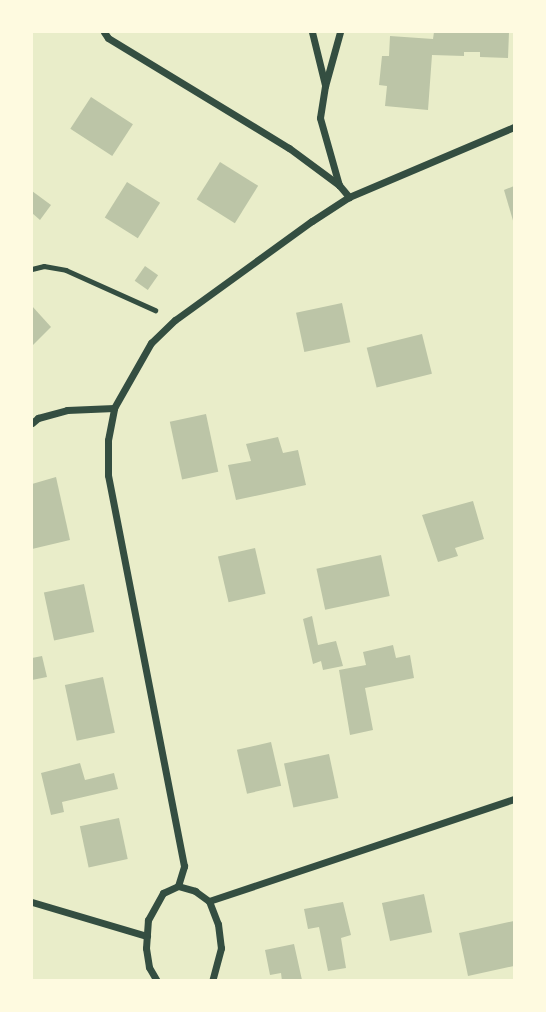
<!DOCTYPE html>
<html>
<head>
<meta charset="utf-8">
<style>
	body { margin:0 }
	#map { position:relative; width:546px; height:1012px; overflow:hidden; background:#e9edc9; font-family:"Exo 2",sans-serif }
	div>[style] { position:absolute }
	.building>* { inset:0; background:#bcc5a7; transform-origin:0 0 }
	.path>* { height:4.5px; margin:-2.25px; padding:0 2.25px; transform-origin:2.25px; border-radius:2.25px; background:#344e41 }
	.minor>* { height:7px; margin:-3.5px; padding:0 3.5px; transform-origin:3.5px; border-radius:3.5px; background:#344e41 }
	span { translate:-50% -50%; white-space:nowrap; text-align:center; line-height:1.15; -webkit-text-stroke:5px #fefae0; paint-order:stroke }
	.frame { position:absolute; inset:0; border:33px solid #fefae0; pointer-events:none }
</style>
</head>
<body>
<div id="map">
	<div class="building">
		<i style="clip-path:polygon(434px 32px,509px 32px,508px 58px,480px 57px,480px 52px,464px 52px,464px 56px,432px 55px,428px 110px,385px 106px,387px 86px,379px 85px,382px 56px,389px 56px,390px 36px,433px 39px)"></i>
		<i style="left:91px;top:97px;width:50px;height:38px;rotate:33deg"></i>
		<i style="left:220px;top:162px;width:45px;height:44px;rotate:32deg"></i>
		<i style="left:127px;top:182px;width:39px;height:42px;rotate:32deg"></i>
		<i style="clip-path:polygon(514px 186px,514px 224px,504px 190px)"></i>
		<i style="clip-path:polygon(32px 191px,51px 205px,40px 220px,32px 213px)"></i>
		<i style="left:145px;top:266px;width:16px;height:18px;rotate:35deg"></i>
		<i style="left:342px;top:303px;width:40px;height:47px;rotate:78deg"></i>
		<i style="clip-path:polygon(32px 306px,51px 327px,32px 346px)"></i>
		<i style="left:422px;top:334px;width:41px;height:57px;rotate:76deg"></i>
		<i style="left:206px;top:414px;width:59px;height:37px;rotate:78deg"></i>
		<i style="clip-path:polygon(278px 437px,283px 453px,298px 450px,306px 485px,236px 500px,228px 465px,251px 461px,246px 444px)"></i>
		<i style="clip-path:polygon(56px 477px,70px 540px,32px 549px,32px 484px)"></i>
		<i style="clip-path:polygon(473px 501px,484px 539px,455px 548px,458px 556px,438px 562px,422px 515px)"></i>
		<i style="left:255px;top:548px;width:47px;height:38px;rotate:77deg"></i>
		<i style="left:381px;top:555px;width:42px;height:66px;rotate:78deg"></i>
		<i style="left:84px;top:584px;width:49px;height:41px;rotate:78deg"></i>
		<i style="clip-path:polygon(312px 616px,318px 645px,336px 641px,343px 666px,323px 670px,321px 661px,313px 664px,303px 619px)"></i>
		<i style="clip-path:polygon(393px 645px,396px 658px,410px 655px,414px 678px,365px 688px,373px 730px,350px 735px,339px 670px,366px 665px,363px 652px)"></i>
		<i style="clip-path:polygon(42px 656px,47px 677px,32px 680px,32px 658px)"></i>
		<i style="left:103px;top:677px;width:57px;height:39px;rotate:78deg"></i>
		<i style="left:271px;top:742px;width:45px;height:35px;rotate:77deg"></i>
		<i style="left:329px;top:754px;width:45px;height:46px;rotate:78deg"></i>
		<i style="clip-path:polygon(80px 763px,85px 780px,114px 773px,118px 789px,62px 802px,64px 812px,51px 815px,41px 773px)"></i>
		<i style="left:119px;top:818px;width:42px;height:40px;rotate:78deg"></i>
		<i style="left:424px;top:894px;width:39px;height:43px;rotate:78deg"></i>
		<i style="clip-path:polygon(343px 902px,351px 935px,341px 938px,346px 968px,328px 971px,319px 927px,308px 929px,304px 909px)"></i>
		<i style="clip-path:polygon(514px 921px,514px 966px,468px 976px,459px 933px)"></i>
		<i style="clip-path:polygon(294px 944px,302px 980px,282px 981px,281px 973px,270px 975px,265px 950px)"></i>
	</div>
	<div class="path">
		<i style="left:32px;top:269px;width:12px;rotate:-14deg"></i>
		<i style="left:44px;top:266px;width:22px;rotate:10deg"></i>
		<i style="left:66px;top:270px;width:98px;rotate:24.2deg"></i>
	</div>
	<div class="minor">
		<i style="left:104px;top:32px;width:7px;rotate:56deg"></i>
		<i style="left:108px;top:38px;width:212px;rotate:31.3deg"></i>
		<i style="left:289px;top:148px;width:62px;rotate:36.5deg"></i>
		<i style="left:312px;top:32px;width:55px;rotate:76.2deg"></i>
		<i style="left:340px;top:32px;width:56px;rotate:105.5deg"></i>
		<i style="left:325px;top:86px;width:32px;rotate:99deg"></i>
		<i style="left:320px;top:118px;width:70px;rotate:74.2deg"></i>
		<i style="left:339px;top:185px;width:16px;rotate:50deg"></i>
		<i style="left:32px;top:423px;width:8px;rotate:-40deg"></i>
		<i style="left:38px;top:418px;width:30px;rotate:-15deg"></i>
		<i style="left:67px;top:410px;width:47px;rotate:-2.4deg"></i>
		<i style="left:178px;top:886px;width:21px;rotate:-73deg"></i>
		<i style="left:184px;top:866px;width:398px;rotate:-101deg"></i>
		<i style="left:108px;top:475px;width:35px;rotate:-90deg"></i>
		<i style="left:108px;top:440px;width:33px;rotate:-79deg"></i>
		<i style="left:114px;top:408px;width:75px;rotate:-60.4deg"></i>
		<i style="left:151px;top:343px;width:33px;rotate:-44deg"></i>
		<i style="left:175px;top:320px;width:169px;rotate:-35.9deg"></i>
		<i style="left:312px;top:221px;width:44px;rotate:-33deg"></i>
		<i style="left:349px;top:197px;width:179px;rotate:-23deg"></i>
		<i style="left:209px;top:901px;width:322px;rotate:-18.5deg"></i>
		<i style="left:32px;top:902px;width:120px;rotate:16.5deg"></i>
		<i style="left:157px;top:981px;width:16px;rotate:-120deg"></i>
		<i style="left:149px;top:967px;width:19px;rotate:-99deg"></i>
		<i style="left:146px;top:948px;width:28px;rotate:-86deg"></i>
		<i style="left:148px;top:920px;width:31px;rotate:-61deg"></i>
		<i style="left:163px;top:893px;width:17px;rotate:-25deg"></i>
		<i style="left:178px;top:886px;width:18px;rotate:16deg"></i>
		<i style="left:195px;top:891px;width:17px;rotate:36deg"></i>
		<i style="left:209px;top:901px;width:25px;rotate:69deg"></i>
		<i style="left:218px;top:924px;width:24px;rotate:83deg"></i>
		<i style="left:221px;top:948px;width:34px;rotate:105deg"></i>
	</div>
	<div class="frame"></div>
</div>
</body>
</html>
